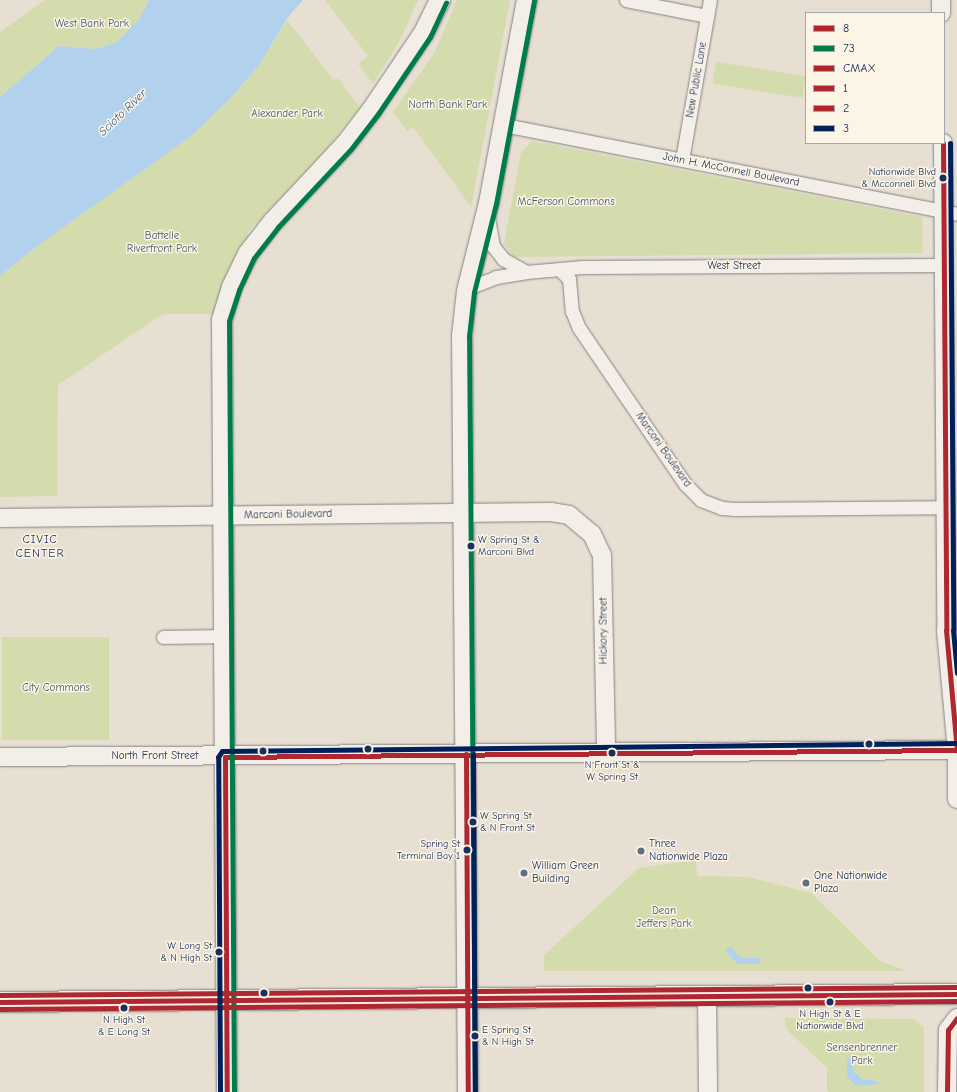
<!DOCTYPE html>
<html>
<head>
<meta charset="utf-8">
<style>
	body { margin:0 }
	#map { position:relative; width:957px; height:1092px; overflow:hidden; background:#e7dfd1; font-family:"Comic Neue",sans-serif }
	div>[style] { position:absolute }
	.green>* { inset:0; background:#d4dcad; transform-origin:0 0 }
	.water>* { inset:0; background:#b2d1ec }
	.roads { filter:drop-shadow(0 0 1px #838386) drop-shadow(0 0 1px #838386) }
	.street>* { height:13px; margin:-6.5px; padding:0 6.5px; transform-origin:6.5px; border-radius:6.5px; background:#f3efe8 }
	.secondary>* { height:18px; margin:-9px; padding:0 9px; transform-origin:9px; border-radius:9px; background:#f3efe8 }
	.primary>* { height:20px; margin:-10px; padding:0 10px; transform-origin:10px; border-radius:10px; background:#f3efe8 }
	.bus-1>* { height:5px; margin:-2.5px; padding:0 2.5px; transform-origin:2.5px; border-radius:2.5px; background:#af272f }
	.bus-2>* { height:5px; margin:-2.5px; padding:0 2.5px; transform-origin:2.5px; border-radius:2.5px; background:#007b4b }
	.bus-3>* { height:5px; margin:-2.5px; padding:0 2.5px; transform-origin:2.5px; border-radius:2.5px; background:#af272f }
	.bus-4>* { height:5px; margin:-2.5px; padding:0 2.5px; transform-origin:2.5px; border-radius:2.5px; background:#af272f }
	.bus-5>* { height:5px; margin:-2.5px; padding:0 2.5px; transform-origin:2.5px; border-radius:2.5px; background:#af272f }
	.bus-6>* { height:5px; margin:-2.5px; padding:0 2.5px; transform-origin:2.5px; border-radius:2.5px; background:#00205b }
	.dots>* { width:11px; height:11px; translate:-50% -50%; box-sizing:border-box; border:2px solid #fcf5e5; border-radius:50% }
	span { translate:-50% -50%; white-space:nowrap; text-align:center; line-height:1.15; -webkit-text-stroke:3px #fcf5e5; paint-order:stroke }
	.bus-label { font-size:10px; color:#1b2f5e }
	.right { translate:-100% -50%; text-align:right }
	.left { translate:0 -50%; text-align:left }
	.park-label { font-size:11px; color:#465a6a }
	.street-label { font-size:11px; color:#1b2f5e }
	.poi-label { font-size:11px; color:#1b2f5e }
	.water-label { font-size:12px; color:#3b5684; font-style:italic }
	.neighbourhood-label { font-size:12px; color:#1b2f5e; letter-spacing:1px }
	.legend { position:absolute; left:805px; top:12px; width:140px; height:132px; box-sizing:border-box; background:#fcf5e5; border:1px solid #a2a6af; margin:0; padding:5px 7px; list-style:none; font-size:12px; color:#1b2f5e }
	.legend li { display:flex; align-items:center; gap:8px; height:20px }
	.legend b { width:20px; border:1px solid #a2a6af }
</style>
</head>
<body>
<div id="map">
	<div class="green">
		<i style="clip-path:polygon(45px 0,149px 0,140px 18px,117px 42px,96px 49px,59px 46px,0 97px,0 32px)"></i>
		<i style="clip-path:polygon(325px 0,418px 0,399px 42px,373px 84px,358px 64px,368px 56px)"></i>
		<i style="clip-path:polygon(457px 0,510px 0,471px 207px,413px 127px,407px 131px,393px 112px,435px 52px)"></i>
		<i style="clip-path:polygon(287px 20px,333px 79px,339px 79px,360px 108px,326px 150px,247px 233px,249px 235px,234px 259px,221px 290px,215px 314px,163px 314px,58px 385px,57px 496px,0 497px,0 276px,33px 249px,190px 137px,228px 101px,260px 64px)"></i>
		<i style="left:716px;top:62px;width:91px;height:22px;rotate:9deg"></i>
		<i style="clip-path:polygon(532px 141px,922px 217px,923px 253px,513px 257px,504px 243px,521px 153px)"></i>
		<i style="left:2px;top:637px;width:107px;height:103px"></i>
		<i style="clip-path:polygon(696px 860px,697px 876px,748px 877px,811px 893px,880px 961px,908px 971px,544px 971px,544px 955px,639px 868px)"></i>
		<i style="clip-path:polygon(785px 1018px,914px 1019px,924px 1027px,924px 1092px,829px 1092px,827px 1090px,827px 1068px,786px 1029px)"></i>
	</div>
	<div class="water">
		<i style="clip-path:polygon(149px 0,303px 0,288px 17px,260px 64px,228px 101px,190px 137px,33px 249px,0 276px,0 97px,59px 46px,96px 49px,117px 42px,140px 18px)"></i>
		<i style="clip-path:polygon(730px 946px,741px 958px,760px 958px,760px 964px,738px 964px,725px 951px)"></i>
		<i style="clip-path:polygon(847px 1058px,853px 1058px,853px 1071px,863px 1080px,874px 1080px,879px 1084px,856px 1086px,847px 1077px)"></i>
	</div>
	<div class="roads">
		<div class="street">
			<i style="left:626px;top:0;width:83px;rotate:11.2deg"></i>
			<i style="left:504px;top:125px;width:462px;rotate:11.1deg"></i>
			<i style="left:682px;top:160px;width:162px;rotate:-80.1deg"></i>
			<i style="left:488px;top:218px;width:28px;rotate:80deg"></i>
			<i style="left:493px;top:246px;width:16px;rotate:52deg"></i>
			<i style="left:503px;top:259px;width:26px;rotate:29deg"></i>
			<i style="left:526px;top:272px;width:57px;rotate:-5deg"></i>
			<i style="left:583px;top:267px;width:360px;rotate:-0.3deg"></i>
			<i style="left:560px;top:270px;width:13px;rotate:45deg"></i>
			<i style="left:569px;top:279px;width:32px;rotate:85deg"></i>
			<i style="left:572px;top:311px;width:18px;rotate:68deg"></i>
			<i style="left:579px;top:328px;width:189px;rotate:55.8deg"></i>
			<i style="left:685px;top:484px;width:23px;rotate:45deg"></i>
			<i style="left:701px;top:500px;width:22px;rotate:21deg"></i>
			<i style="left:722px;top:508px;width:13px;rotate:4deg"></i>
			<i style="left:735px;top:509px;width:209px;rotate:-0.5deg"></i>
			<i style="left:468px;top:288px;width:30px;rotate:-21deg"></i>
			<i style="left:496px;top:277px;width:30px;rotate:-9deg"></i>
			<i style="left:163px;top:637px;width:61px;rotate:-0.9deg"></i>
		</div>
		<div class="secondary">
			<i style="left:941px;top:0;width:13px;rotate:90deg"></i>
			<i style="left:943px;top:143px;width:487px;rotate:89.6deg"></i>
			<i style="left:946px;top:630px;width:121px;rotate:84.8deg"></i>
			<i style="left:957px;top:750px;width:49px;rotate:90deg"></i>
			<i style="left:0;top:518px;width:551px;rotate:-0.62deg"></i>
			<i style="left:551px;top:512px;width:18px;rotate:9deg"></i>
			<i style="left:569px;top:515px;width:30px;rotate:40deg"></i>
			<i style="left:592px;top:534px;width:23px;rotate:65deg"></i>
			<i style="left:602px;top:555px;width:197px;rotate:88.8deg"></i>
			<i style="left:0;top:757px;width:957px;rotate:-0.42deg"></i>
			<i style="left:707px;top:996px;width:96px;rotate:89.4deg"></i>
			<i style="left:947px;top:1092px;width:62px;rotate:-89.1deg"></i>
			<i style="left:948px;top:1030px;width:15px;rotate:-53deg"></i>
		</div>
		<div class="primary">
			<i style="left:0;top:1002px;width:957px;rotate:-0.48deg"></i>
			<i style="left:227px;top:1092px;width:772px;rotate:-90.37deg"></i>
			<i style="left:222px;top:320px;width:34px;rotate:-73deg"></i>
			<i style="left:232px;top:287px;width:37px;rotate:-64deg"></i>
			<i style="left:248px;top:254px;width:41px;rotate:-52deg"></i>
			<i style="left:273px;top:222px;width:107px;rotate:-46.9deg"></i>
			<i style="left:346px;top:144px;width:43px;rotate:-52.6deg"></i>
			<i style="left:372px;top:110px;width:93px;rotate:-56deg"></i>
			<i style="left:424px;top:33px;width:37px;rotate:-64deg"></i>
			<i style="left:468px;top:1092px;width:756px;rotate:-90.45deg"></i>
			<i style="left:462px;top:336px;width:45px;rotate:-83.7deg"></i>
			<i style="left:467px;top:291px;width:91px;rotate:-76deg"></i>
			<i style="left:489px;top:203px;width:207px;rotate:-79.4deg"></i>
		</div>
	</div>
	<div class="bus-1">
		<i style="left:943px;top:143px;width:487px;rotate:89.6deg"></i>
		<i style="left:946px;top:630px;width:121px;rotate:84.8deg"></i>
		<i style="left:466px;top:754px;width:338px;rotate:89.7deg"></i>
		<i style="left:225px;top:757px;width:732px;rotate:-0.55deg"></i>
		<i style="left:225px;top:757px;width:335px;rotate:89.7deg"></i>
	</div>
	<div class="bus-2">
		<i style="left:234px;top:1092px;width:771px;rotate:-90.37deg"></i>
		<i style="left:229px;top:321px;width:33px;rotate:-72deg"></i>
		<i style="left:239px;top:290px;width:35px;rotate:-65deg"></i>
		<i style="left:254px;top:258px;width:39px;rotate:-52deg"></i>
		<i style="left:278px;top:227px;width:107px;rotate:-46.9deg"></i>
		<i style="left:351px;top:149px;width:44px;rotate:-52.4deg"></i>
		<i style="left:378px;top:114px;width:93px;rotate:-56deg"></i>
		<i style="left:430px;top:37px;width:38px;rotate:-65deg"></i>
		<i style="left:475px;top:1092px;width:756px;rotate:-90.45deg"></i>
		<i style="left:469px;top:336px;width:44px;rotate:-83.5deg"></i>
		<i style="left:474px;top:292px;width:91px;rotate:-76deg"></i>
		<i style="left:496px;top:204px;width:207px;rotate:-79.4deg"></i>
	</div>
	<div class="bus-3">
		<i style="left:0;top:1002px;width:957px;rotate:-0.48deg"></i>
		<i style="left:947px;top:1092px;width:62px;rotate:-89.1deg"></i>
		<i style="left:948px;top:1030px;width:15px;rotate:-53deg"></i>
	</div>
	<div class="bus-4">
		<i style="left:0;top:1009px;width:957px;rotate:-0.48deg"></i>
	</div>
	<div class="bus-5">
		<i style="left:0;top:995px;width:957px;rotate:-0.48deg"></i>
	</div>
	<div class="bus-6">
		<i style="left:950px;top:143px;width:487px;rotate:89.6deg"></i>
		<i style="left:953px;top:630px;width:43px;rotate:84.7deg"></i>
		<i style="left:473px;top:754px;width:338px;rotate:89.7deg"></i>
		<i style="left:220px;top:1092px;width:335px;rotate:-90.3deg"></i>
		<i style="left:218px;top:757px;width:7px;rotate:-56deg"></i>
		<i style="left:222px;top:751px;width:735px;rotate:-0.62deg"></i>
	</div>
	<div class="dots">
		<i style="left:943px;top:178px;background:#1b2f5e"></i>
		<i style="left:471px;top:546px;background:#1b2f5e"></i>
		<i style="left:869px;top:744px;background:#1b2f5e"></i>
		<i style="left:368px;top:749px;background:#1b2f5e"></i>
		<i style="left:263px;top:751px;background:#1b2f5e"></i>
		<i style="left:612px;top:753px;background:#1b2f5e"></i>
		<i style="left:473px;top:822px;background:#1b2f5e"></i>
		<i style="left:467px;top:850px;background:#1b2f5e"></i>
		<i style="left:641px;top:851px;background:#626d86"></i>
		<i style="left:524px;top:873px;background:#626d86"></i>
		<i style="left:806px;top:883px;background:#626d86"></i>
		<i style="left:219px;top:952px;background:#1b2f5e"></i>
		<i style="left:808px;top:988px;background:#1b2f5e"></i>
		<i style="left:264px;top:993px;background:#1b2f5e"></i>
		<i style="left:830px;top:1002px;background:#1b2f5e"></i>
		<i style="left:124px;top:1008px;background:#1b2f5e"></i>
		<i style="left:475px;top:1036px;background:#1b2f5e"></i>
	</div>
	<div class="bus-label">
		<span class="right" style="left:936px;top:178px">Nationwide Blvd<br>&amp; Mcconnell Blvd</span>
		<span class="left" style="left:478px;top:546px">W Spring St &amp;<br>Marconi Blvd</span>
		<span style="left:612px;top:771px">N Front St &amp;<br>W Spring St</span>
		<span class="left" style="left:480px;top:822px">W Spring St<br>&amp; N Front St</span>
		<span class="right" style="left:460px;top:850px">Spring St<br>Terminal Bay 1</span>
		<span class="right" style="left:212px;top:952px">W Long St<br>&amp; N High St</span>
		<span style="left:830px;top:1020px">N High St &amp; E<br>Nationwide Blvd</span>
		<span style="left:124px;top:1026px">N High St<br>&amp; E Long St</span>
		<span class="left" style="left:482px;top:1036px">E Spring St<br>&amp; N High St</span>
	</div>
	<div class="park-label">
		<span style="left:92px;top:24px">West Bank Park</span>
		<span style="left:448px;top:105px">North Bank Park</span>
		<span style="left:287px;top:114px">Alexander Park</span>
		<span style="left:566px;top:202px">McFerson Commons</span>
		<span style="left:162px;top:243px">Battelle<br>Riverfront Park</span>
		<span style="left:56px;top:688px">City Commons</span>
		<span style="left:664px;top:918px">Dean<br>Jeffers Park</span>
		<span style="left:862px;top:1055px">Sensenbrenner<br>Park</span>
	</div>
	<div class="street-label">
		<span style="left:697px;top:80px;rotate:-80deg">New Public Lane</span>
		<span style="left:731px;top:170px;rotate:11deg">John H. McConnell Boulevard</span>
		<span style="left:734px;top:266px">West Street</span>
		<span style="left:663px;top:450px;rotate:55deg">Marconi Boulevard</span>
		<span style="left:288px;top:515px;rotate:-1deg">Marconi Boulevard</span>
		<span style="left:604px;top:631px;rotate:-90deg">Hickory Street</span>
		<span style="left:155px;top:756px">North Front Street</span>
	</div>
	<div class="poi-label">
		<span class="left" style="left:649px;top:851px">Three<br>Nationwide Plaza</span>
		<span class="left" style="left:532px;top:873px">William Green<br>Building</span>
		<span class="left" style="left:814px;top:883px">One Nationwide<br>Plaza</span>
	</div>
	<div class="water-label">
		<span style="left:123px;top:113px;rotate:-44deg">Scioto River</span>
	</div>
	<div class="neighbourhood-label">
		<span style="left:40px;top:547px">CIVIC<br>CENTER</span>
	</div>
	<ul class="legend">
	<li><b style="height:5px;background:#af272f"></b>8</li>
	<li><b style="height:5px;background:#007b4b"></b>73</li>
	<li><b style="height:5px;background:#af272f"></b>CMAX</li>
	<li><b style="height:5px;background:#af272f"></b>1</li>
	<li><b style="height:5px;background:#af272f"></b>2</li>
	<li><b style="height:5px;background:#00205b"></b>3</li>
	</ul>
</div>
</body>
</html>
